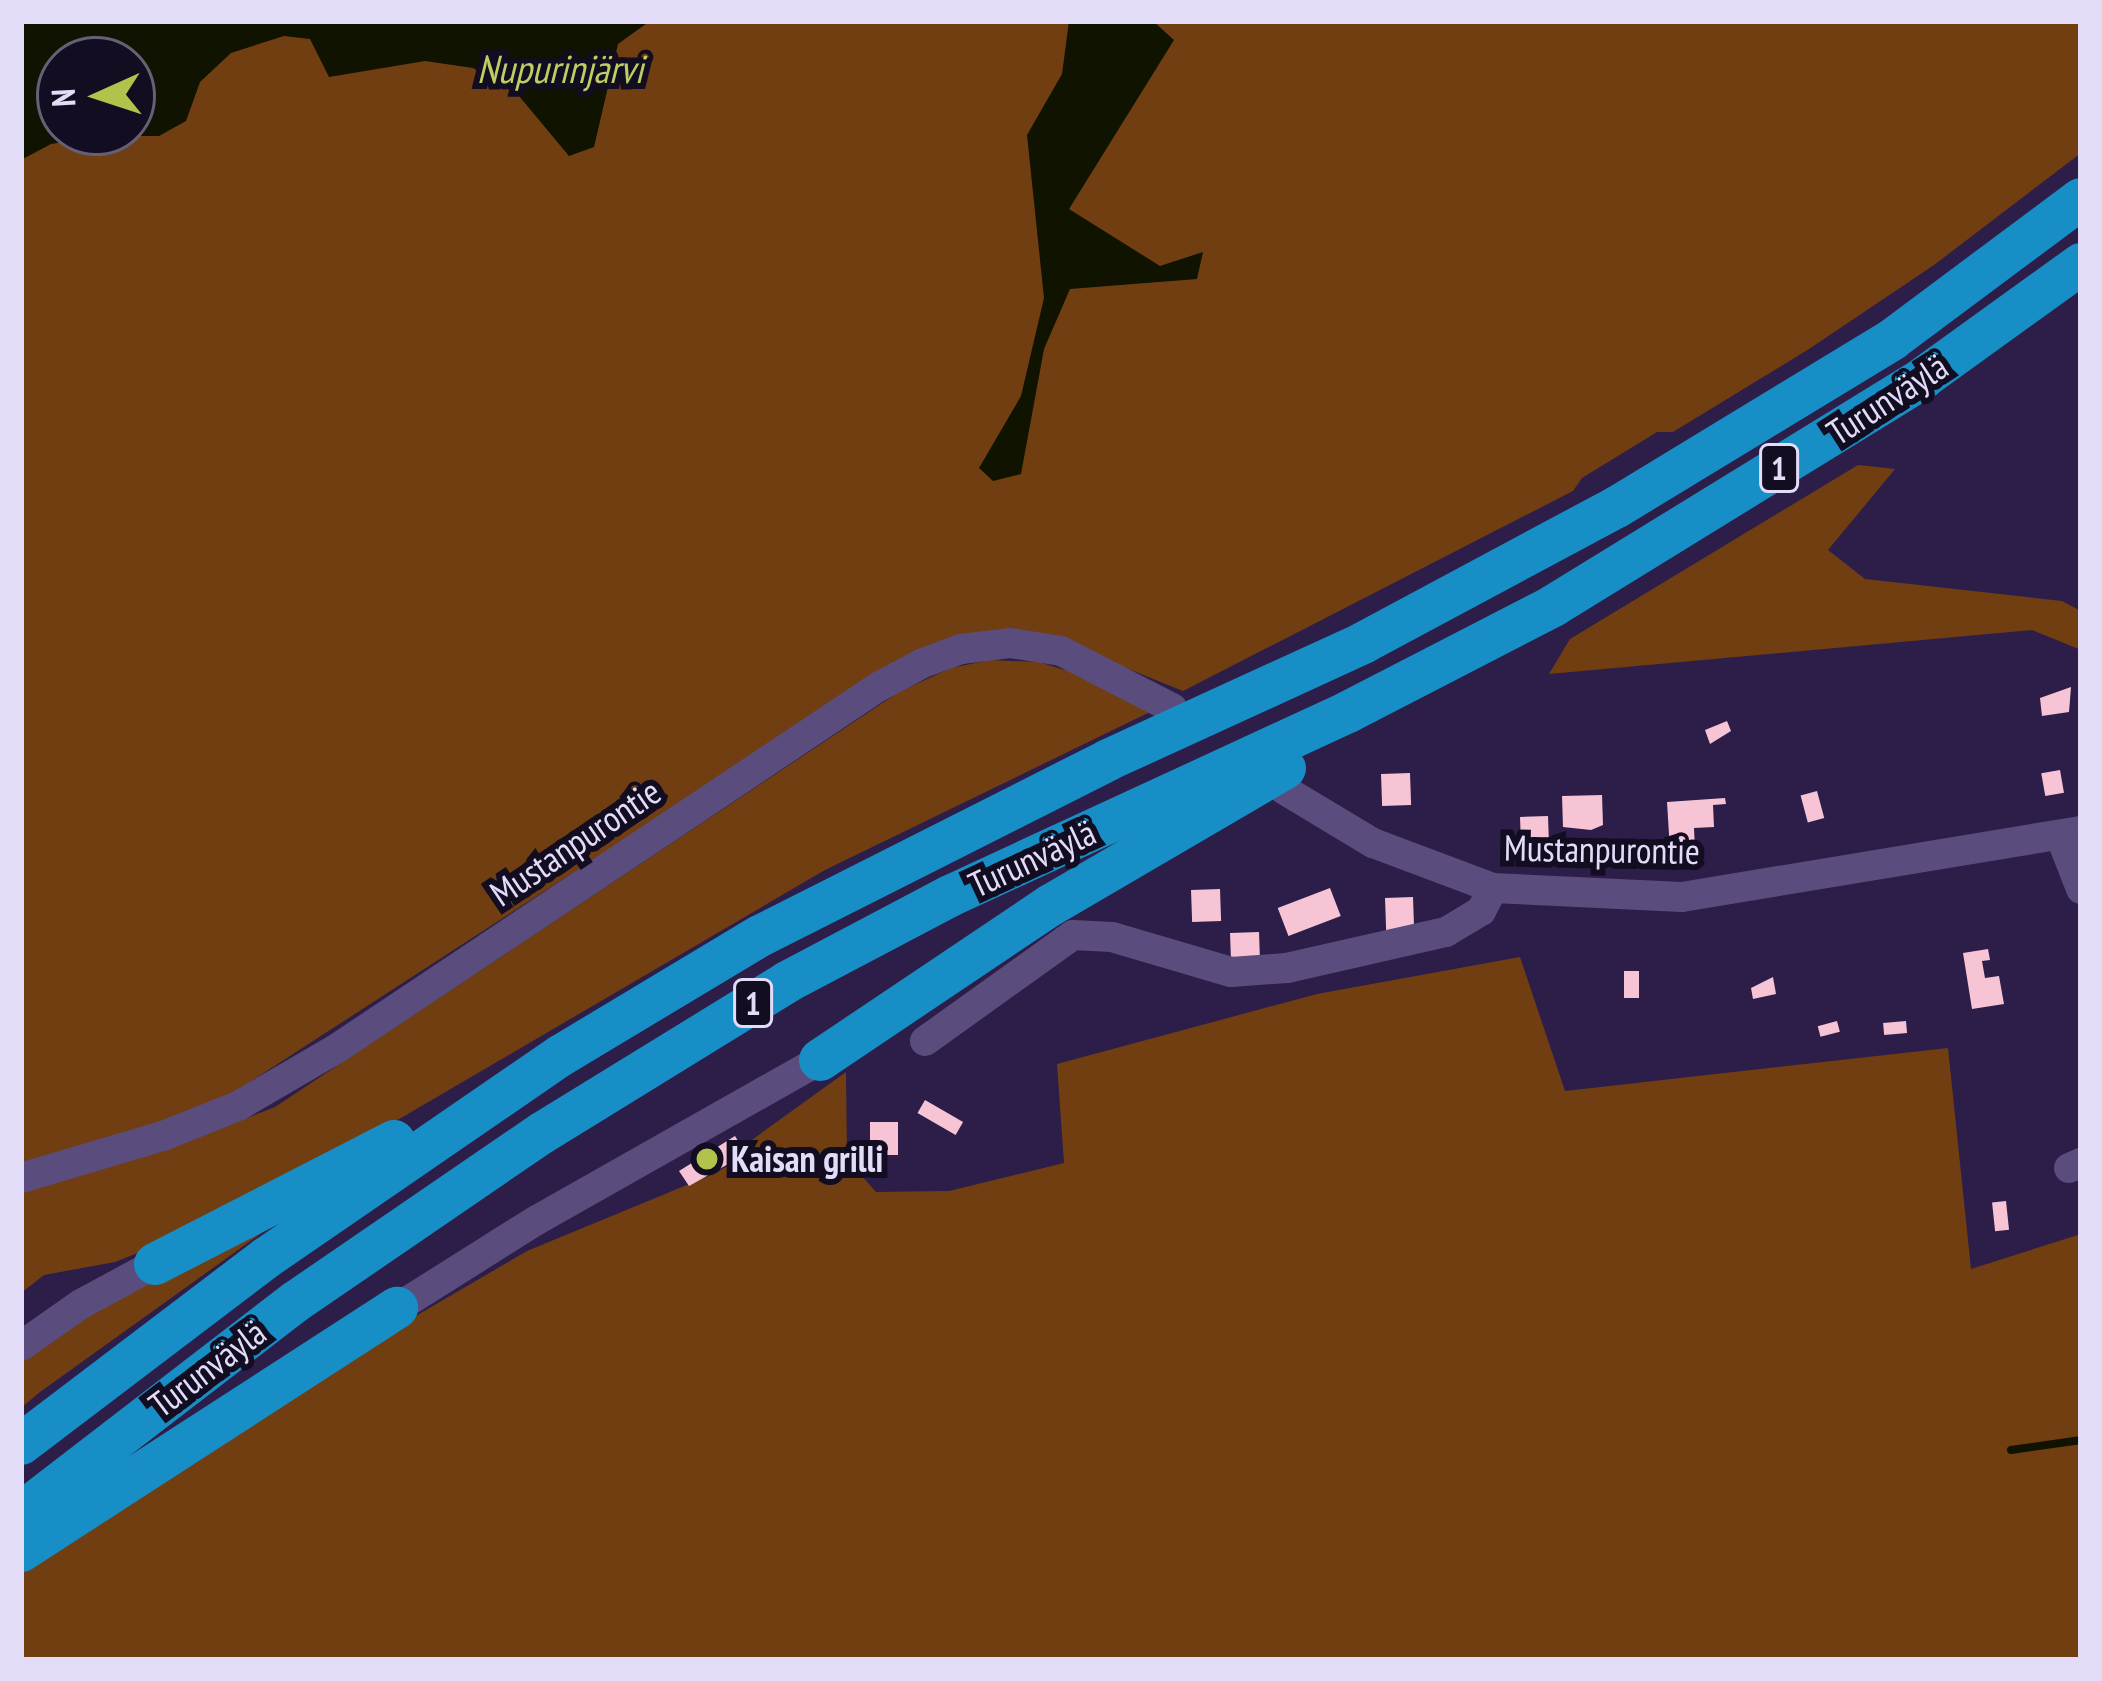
<!DOCTYPE html>
<html>
<head>
<meta charset="utf-8">
<style>
	body { margin:0 }
	#map { position:relative; width:2102px; height:1681px; overflow:hidden; background:#2c1e49; font-family:"PT Sans Narrow",sans-serif }
	div>[style] { position:absolute }
	.green>* { inset:0; background:#713e12 }
	.water>* { inset:0; background:#101300 }
	.stream>* { height:8px; margin:-4px; padding:0 4px; transform-origin:4px; border-radius:4px; background:#101300 }
	.building>* { inset:0; background:#f7c4d5; transform-origin:0 0 }
	.minor>* { height:30px; margin:-15px; padding:0 15px; transform-origin:15px; border-radius:15px; background:#5a4c7c }
	.highway>* { height:42px; margin:-21px; padding:0 21px; transform-origin:21px; border-radius:21px; background:#178ec5 }
	.dots>* { width:33px; height:33px; translate:-50% -50%; box-sizing:border-box; border:6px solid #120d20; border-radius:50% }
	span { translate:-50% -50%; white-space:nowrap; text-align:center; line-height:1.15; -webkit-text-stroke:12px #120d20; paint-order:stroke }
	.shield-label span { padding:3px 9px; background:#120d20; border:3px solid; border-radius:9px; -webkit-text-stroke-width:0 }
	.shield-label { font-size:33px; color:#e2dcf8; font-weight:700 }
	.street-label { font-size:36px; color:#e2dcf8 }
	.poi-label { font-size:36px; color:#e2dcf8; font-weight:700 }
	.left { translate:0 -50%; text-align:left }
	.water-label { font-size:39px; color:#bfce60; font-style:italic }
	.frame { position:absolute; inset:0; border:24px solid #e2dcf8; pointer-events:none }
	.north { position:absolute; left:36px; top:36px; width:120px; height:120px; box-sizing:border-box; background:#120d20; border:3px solid #656076; border-radius:50%; rotate:267deg; font-size:33px; font-weight:700; line-height:48px; text-align:center; color:#e2dcf8 }
	.north::after { content:''; display:block; margin:auto; width:42px; height:54px; background:#b3c24b; clip-path:polygon(50% 0,100% 100%,50% 72%,0 100%) }
</style>
</head>
<body>
<div id="map">
	<div class="green">
		<i style="clip-path:polygon(217px 21px,2081px 21px,2081px 153px,1934px 265px,1809px 349px,1673px 432px,1657px 432px,1582px 478px,1573px 491px,1183px 691px,1057px 640px,997px 635px,577px 870px,222px 1100px,139px 1131px,21px 1164px,21px 96px,60px 132px,132px 132px)"></i>
		<i style="clip-path:polygon(1858px 465px,1895px 469px,1828px 550px,1865px 579px,2062px 601px,2081px 611px,2081px 650px,2032px 630px,1549px 674px,1570px 639px)"></i>
		<i style="clip-path:polygon(990px 660px,1039px 662px,1103px 682px,1150px 712px,825px 870px,401px 1118px,150px 1248px,115px 1262px,44px 1275px,21px 1293px,21px 1189px,204px 1135px,275px 1107px,899px 692px,951px 668px)"></i>
		<i style="clip-path:polygon(1520px 957px,1565px 1091px,1948px 1048px,1971px 1269px,2081px 1234px,2081px 1660px,21px 1660px,21px 1570px,320px 1372px,527px 1251px,716px 1173px,745px 1155px,742px 1147px,846px 1072px,847px 1159px,876px 1192px,949px 1191px,1064px 1163px,1057px 1064px,1317px 994px)"></i>
		<i style="clip-path:polygon(298px 1207px,40px 1392px,21px 1408px,21px 1363px,104px 1303px)"></i>
	</div>
	<div class="water">
		<i style="clip-path:polygon(evenodd,21px 21px,650px 21px,618px 44px,594px 147px,569px 156px,519px 96px,473px 68px,425px 61px,329px 77px,310px 39px,284px 36px,231px 53px,200px 82px,186px 121px,159px 136px,100px 136px,51px 144px,21px 160px,21px 21px,60px 60px,132px 60px,132px 132px,60px 132px,60px 60px)"></i>
		<i style="clip-path:polygon(1069px 21px,1153px 21px,1174px 40px,1069px 209px,1160px 266px,1203px 252px,1197px 279px,1070px 289px,1044px 349px,1021px 474px,993px 481px,979px 468px,1021px 396px,1044px 298px,1027px 135px,1062px 74px)"></i>
	</div>
	<div class="stream">
		<i style="left:2011px;top:1450px;width:71px;rotate:-8.1deg"></i>
	</div>
	<div class="building">
		<i style="clip-path:polygon(2071px 687px,2069px 712px,2042px 716px,2040px 698px)"></i>
		<i style="clip-path:polygon(1727px 721px,1731px 731px,1710px 744px,1705px 730px)"></i>
		<i style="left:2060px;top:770px;width:23px;height:19px;rotate:80deg"></i>
		<i style="left:1410px;top:773px;width:32px;height:29px;rotate:88deg"></i>
		<i style="left:1817px;top:791px;width:28px;height:17px;rotate:75deg"></i>
		<i style="clip-path:polygon(1602px 795px,1603px 825px,1591px 830px,1563px 827px,1562px 796px)"></i>
		<i style="clip-path:polygon(1725px 798px,1726px 804px,1713px 805px,1714px 827px,1694px 828px,1695px 850px,1670px 851px,1667px 802px)"></i>
		<i style="left:1548px;top:816px;width:32px;height:28px;rotate:88deg"></i>
		<i style="left:1330px;top:888px;width:30px;height:56px;rotate:69deg"></i>
		<i style="left:1220px;top:889px;width:32px;height:29px;rotate:88deg"></i>
		<i style="left:1413px;top:897px;width:32px;height:28px;rotate:88deg"></i>
		<i style="left:1259px;top:932px;width:32px;height:29px;rotate:88deg"></i>
		<i style="clip-path:polygon(1988px 949px,1990px 960px,1982px 961px,1985px 978px,1999px 976px,2004px 1004px,1972px 1009px,1963px 953px)"></i>
		<i style="left:1624px;top:971px;width:15px;height:27px"></i>
		<i style="clip-path:polygon(1773px 977px,1776px 994px,1753px 999px,1751px 988px)"></i>
		<i style="left:1837px;top:1021px;width:11px;height:20px;rotate:75deg"></i>
		<i style="left:1906px;top:1021px;width:12px;height:23px;rotate:85deg"></i>
		<i style="left:925px;top:1100px;width:44px;height:15px;rotate:30deg"></i>
		<i style="left:870px;top:1122px;width:28px;height:33px"></i>
		<i style="clip-path:polygon(735px 1136px,746px 1154px,689px 1186px,679px 1171px)"></i>
		<i style="left:2006px;top:1201px;width:29px;height:14px;rotate:84deg"></i>
	</div>
	<div class="minor">
		<i style="left:1283px;top:789px;width:105px;rotate:31deg"></i>
		<i style="left:1373px;top:843px;width:128px;rotate:20.6deg"></i>
		<i style="left:1493px;top:888px;width:189px;rotate:2.7deg"></i>
		<i style="left:1682px;top:897px;width:404px;rotate:-9.4deg"></i>
		<i style="left:2060px;top:835px;width:58px;rotate:68.7deg"></i>
		<i style="left:925px;top:1041px;width:182px;rotate:-35.6deg"></i>
		<i style="left:1073px;top:935px;width:39px;rotate:3deg"></i>
		<i style="left:1112px;top:937px;width:124px;rotate:16.4deg"></i>
		<i style="left:1231px;top:972px;width:56px;rotate:-4.1deg"></i>
		<i style="left:1287px;top:968px;width:163px;rotate:-12.8deg"></i>
		<i style="left:1446px;top:932px;width:41px;rotate:-31deg"></i>
		<i style="left:1481px;top:911px;width:26px;rotate:-62deg"></i>
		<i style="left:2069px;top:1168px;width:13px;rotate:-23deg"></i>
		<i style="left:21px;top:1178px;width:148px;rotate:-16.5deg"></i>
		<i style="left:163px;top:1136px;width:81px;rotate:-21.8deg"></i>
		<i style="left:238px;top:1106px;width:113px;rotate:-30.2deg"></i>
		<i style="left:336px;top:1049px;width:652px;rotate:-33.74deg"></i>
		<i style="left:878px;top:687px;width:51px;rotate:-28.1deg"></i>
		<i style="left:923px;top:663px;width:40px;rotate:-20.2deg"></i>
		<i style="left:961px;top:649px;width:49px;rotate:-7deg"></i>
		<i style="left:1010px;top:643px;width:52px;rotate:8.9deg"></i>
		<i style="left:1061px;top:651px;width:125px;rotate:27.2deg"></i>
		<i style="left:397px;top:1308px;width:165px;rotate:-32.2deg"></i>
		<i style="left:537px;top:1220px;width:325px;rotate:-29.5deg"></i>
		<i style="left:21px;top:1346px;width:73px;rotate:-35deg"></i>
		<i style="left:81px;top:1304px;width:84px;rotate:-28.4deg"></i>
	</div>
	<div class="highway">
		<i style="left:820px;top:1060px;width:278px;rotate:-33.9deg"></i>
		<i style="left:1051px;top:905px;width:271px;rotate:-30.3deg"></i>
		<i style="left:155px;top:1264px;width:269px;rotate:-27.2deg"></i>
		<i style="left:21px;top:1444px;width:308px;rotate:-37.2deg"></i>
		<i style="left:266px;top:1258px;width:357px;rotate:-34.5deg"></i>
		<i style="left:560px;top:1056px;width:233px;rotate:-31deg"></i>
		<i style="left:760px;top:936px;width:390px;rotate:-26.8deg"></i>
		<i style="left:1108px;top:760px;width:281px;rotate:-24.6deg"></i>
		<i style="left:1363px;top:643px;width:288px;rotate:-28.2deg"></i>
		<i style="left:1617px;top:507px;width:323px;rotate:-31.3deg"></i>
		<i style="left:1893px;top:339px;width:234px;rotate:-36.7deg"></i>
		<i style="left:21px;top:1513px;width:346px;rotate:-37.6deg"></i>
		<i style="left:295px;top:1302px;width:299px;rotate:-34.4deg"></i>
		<i style="left:542px;top:1133px;width:288px;rotate:-31.6deg"></i>
		<i style="left:787px;top:982px;width:184px;rotate:-27.8deg"></i>
		<i style="left:950px;top:896px;width:438px;rotate:-24.8deg"></i>
		<i style="left:1348px;top:712px;width:231px;rotate:-27.3deg"></i>
		<i style="left:1553px;top:606px;width:435px;rotate:-31.6deg"></i>
		<i style="left:1923px;top:378px;width:195px;rotate:-35.8deg"></i>
		<i style="left:21px;top:1551px;width:448px;rotate:-32.9deg"></i>
	</div>
	<div class="dots">
		<i style="left:707px;top:1159px;background:#b3c24b"></i>
	</div>
	<div class="shield-label">
		<span style="left:1779px;top:468px">1</span>
		<span style="left:753px;top:1003px">1</span>
	</div>
	<div class="street-label">
		<span style="left:1887px;top:399px;rotate:-33deg">Turunväylä</span>
		<span style="left:575px;top:842px;rotate:-34deg">Mustanpurontie</span>
		<span style="left:1602px;top:849px;rotate:1deg">Mustanpurontie</span>
		<span style="left:1032px;top:858px;rotate:-25deg">Turunväylä</span>
		<span style="left:207px;top:1368px;rotate:-37deg">Turunväylä</span>
	</div>
	<div class="poi-label">
		<span class="left" style="left:731px;top:1159px">Kaisan grilli</span>
	</div>
	<div class="water-label">
		<span style="left:560px;top:69px">Nupurinjärvi</span>
	</div>
	<div class="frame"></div>
	<div class="north">N</div>
</div>
</body>
</html>
